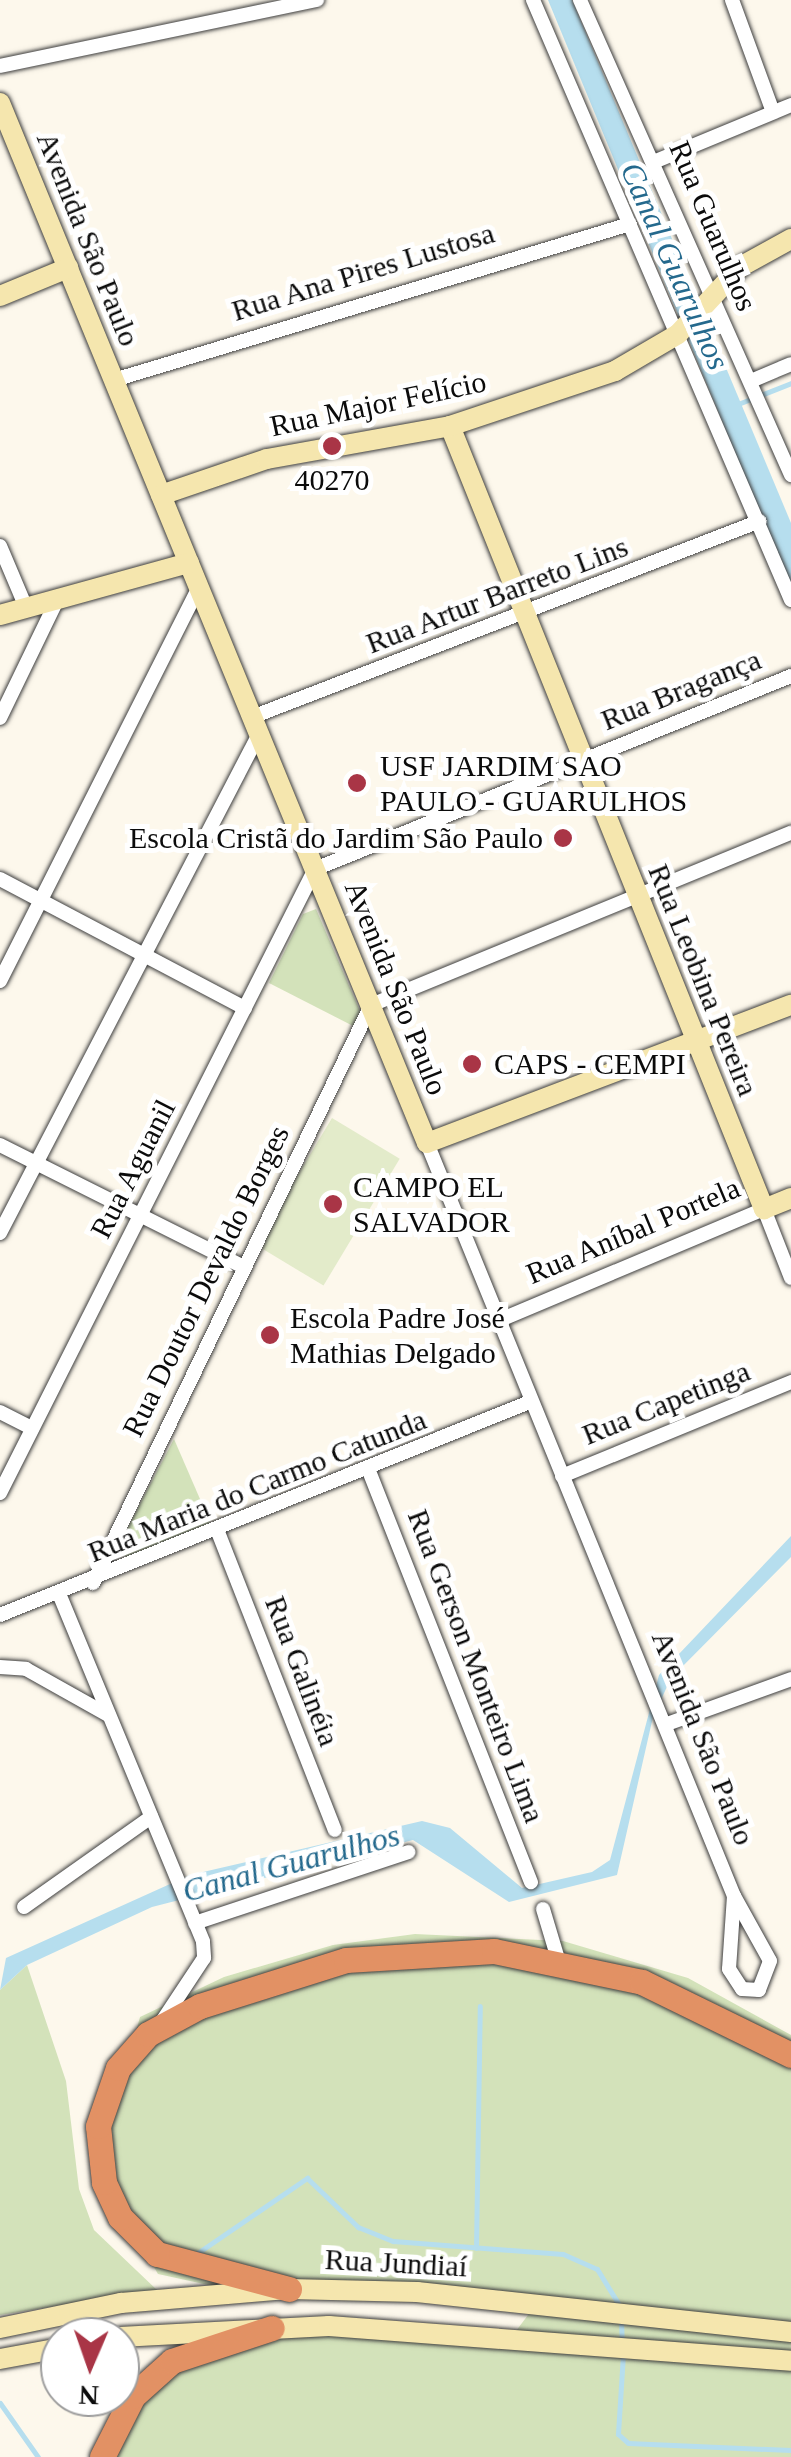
<!DOCTYPE html>
<html>
<head>
<meta charset="utf-8">
<style>
	body { margin:0 }
	#map { position:relative; width:791px; height:2457px; overflow:hidden; background:#fdf8ec; font-family:Georgia,serif }
	div>[style] { position:absolute }
	.green>* { inset:0; background:#d3e2ba }
	.pitch>* { inset:0; background:#e3ebca; transform-origin:0 0 }
	.water>* { inset:0; background:#b6deee }
	.stream>* { height:5px; margin:-2.5px; padding:0 2.5px; transform-origin:2.5px; border-radius:2.5px; background:#b6deee }
	.roads { filter:drop-shadow(0 0 2px #3e3e3e) drop-shadow(0 0 2px #3e3e3e) }
	.street>* { height:14px; margin:-7px; padding:0 7px; transform-origin:7px; border-radius:7px; background:#fff }
	.secondary>* { height:20px; margin:-10px; padding:0 10px; transform-origin:10px; border-radius:10px; background:#f5e6ae }
	.highway>* { height:25px; margin:-12.5px; padding:0 12.5px; transform-origin:12.5px; border-radius:12.5px; background:#e29164 }
	.dots>* { width:28px; height:28px; translate:-50% -50%; box-sizing:border-box; border:5px solid #fff; border-radius:50% }
	span { translate:-50% -50%; white-space:nowrap; text-align:center; line-height:1.15; -webkit-text-stroke:10px #fff; paint-order:stroke }
	.street-label { font-size:30px; color:#0b0b0b }
	.poi-label { font-size:30px; color:#0b0b0b }
	.left { translate:0 -50%; text-align:left }
	.right { translate:-100% -50%; text-align:right }
	.water-label { font-size:32px; color:#24698d; font-style:italic }
	.north { position:absolute; left:40px; top:2317px; width:100px; height:100px; box-sizing:border-box; background:#fff; border:2px solid #9d9d9d; border-radius:50%; rotate:182deg; font-size:28px; font-weight:700; line-height:40px; text-align:center; color:#0b0b0b }
	.north::after { content:''; display:block; margin:auto; width:35px; height:45px; background:#a93546; clip-path:polygon(50% 0,100% 100%,50% 72%,0 100%) }
</style>
</head>
<body>
<div id="map">
	<div class="green">
		<i style="clip-path:polygon(316px 909px,363px 1018px,359px 1029px,269px 983px,303px 914px)"></i>
		<i style="clip-path:polygon(174px 1439px,213px 1529px,127px 1559px,119px 1544px)"></i>
		<i style="clip-path:polygon(415px 1934px,563px 1941px,688px 1978px,791px 2035px,791px 2457px,102px 2457px,155px 2375px,274px 2329px,516px 2331px,534px 2307px,236px 2291px,158px 2274px,114px 2198px,109px 2131px,140px 2017px,224px 1977px,333px 1945px)"></i>
		<i style="clip-path:polygon(27px 1965px,66px 2081px,79px 2189px,94px 2230px,157px 2290px,0 2315px,0 1990px)"></i>
	</div>
	<div class="pitch">
		<i style="left:332px;top:1118px;width:79px;height:148px;rotate:31deg"></i>
	</div>
	<div class="water">
		<i style="clip-path:polygon(548px 0,572px 0,791px 523px,791px 588px)"></i>
		<i style="clip-path:polygon(791px 1536px,791px 1557px,671px 1678px,653px 1717px,617px 1875px,509px 1902px,413px 1840px,152px 1907px,27px 1965px,0 1990px,6px 1958px,190px 1875px,422px 1821px,450px 1828px,522px 1888px,592px 1872px,610px 1860px,659px 1675px)"></i>
	</div>
	<div class="stream">
		<i style="left:738px;top:404px;width:57px;rotate:-21.6deg"></i>
		<i style="left:476px;top:2248px;width:242px;rotate:-89.1deg"></i>
		<i style="left:196px;top:2254px;width:135px;rotate:-34.4deg"></i>
		<i style="left:307px;top:2178px;width:71px;rotate:43.9deg"></i>
		<i style="left:358px;top:2227px;width:38px;rotate:22deg"></i>
		<i style="left:393px;top:2241px;width:170px;rotate:4.4deg"></i>
		<i style="left:563px;top:2254px;width:37px;rotate:24deg"></i>
		<i style="left:597px;top:2269px;width:46px;rotate:58.4deg"></i>
		<i style="left:621px;top:2319px;width:24px;rotate:88deg"></i>
		<i style="left:623px;top:2354px;width:80px;rotate:93.6deg"></i>
		<i style="left:618px;top:2434px;width:13px;rotate:42deg"></i>
		<i style="left:628px;top:2443px;width:163px;rotate:2.5deg"></i>
		<i style="left:0;top:2403px;width:66px;rotate:54.9deg"></i>
	</div>
	<div class="roads">
		<div class="street">
			<i style="left:533px;top:0;width:653px;rotate:66.73deg"></i>
			<i style="left:580px;top:0;width:520px;rotate:66.05deg"></i>
			<i style="left:732px;top:0;width:119px;rotate:69.9deg"></i>
			<i style="left:0;top:66px;width:324px;rotate:-11.8deg"></i>
			<i style="left:656px;top:161px;width:146px;rotate:-22.5deg"></i>
			<i style="left:114px;top:380px;width:539px;rotate:-16.82deg"></i>
			<i style="left:751px;top:381px;width:43px;rotate:-23deg"></i>
			<i style="left:0;top:546px;width:69px;rotate:67.1deg"></i>
			<i style="left:252px;top:717px;width:544px;rotate:-21.1deg"></i>
			<i style="left:0;top:718px;width:129px;rotate:-64.2deg"></i>
			<i style="left:0;top:879px;width:277px;rotate:27.8deg"></i>
			<i style="left:0;top:981px;width:441px;rotate:-63.2deg"></i>
			<i style="left:427px;top:1143px;width:813px;rotate:67.82deg"></i>
			<i style="left:734px;top:1896px;width:74px;rotate:61deg"></i>
			<i style="left:770px;top:1961px;width:31px;rotate:111deg"></i>
			<i style="left:759px;top:1990px;width:17px;rotate:-177deg"></i>
			<i style="left:742px;top:1989px;width:24px;rotate:-123deg"></i>
			<i style="left:729px;top:1969px;width:73px;rotate:-86.1deg"></i>
			<i style="left:0;top:1145px;width:273px;rotate:26.6deg"></i>
			<i style="left:0;top:1233px;width:562px;rotate:-62.57deg"></i>
			<i style="left:500px;top:1320px;width:286px;rotate:-22.8deg"></i>
			<i style="left:764px;top:1209px;width:74px;rotate:68.6deg"></i>
			<i style="left:0;top:1412px;width:36px;rotate:27deg"></i>
			<i style="left:369px;top:1471px;width:442px;rotate:68.5deg"></i>
			<i style="left:562px;top:1476px;width:248px;rotate:-22.3deg"></i>
			<i style="left:0;top:1493px;width:699px;rotate:-63.22deg"></i>
			<i style="left:315px;top:869px;width:514px;rotate:-22.07deg"></i>
			<i style="left:218px;top:1532px;width:320px;rotate:68.6deg"></i>
			<i style="left:93px;top:1583px;width:641px;rotate:-64.31deg"></i>
			<i style="left:371px;top:1005px;width:454px;rotate:-22.3deg"></i>
			<i style="left:60px;top:1596px;width:374px;rotate:67.5deg"></i>
			<i style="left:203px;top:1942px;width:16px;rotate:86deg"></i>
			<i style="left:204px;top:1958px;width:82px;rotate:123.5deg"></i>
			<i style="left:0;top:1615px;width:573px;rotate:-21.91deg"></i>
			<i style="left:0;top:1667px;width:26px;rotate:4deg"></i>
			<i style="left:26px;top:1669px;width:94px;rotate:29.3deg"></i>
			<i style="left:667px;top:1724px;width:132px;rotate:-19.9deg"></i>
			<i style="left:24px;top:1907px;width:156px;rotate:-35.3deg"></i>
			<i style="left:543px;top:1909px;width:52px;rotate:73.3deg"></i>
			<i style="left:195px;top:1923px;width:225px;rotate:-18.4deg"></i>
		</div>
		<div class="secondary">
			<i style="left:0;top:103px;width:1124px;rotate:67.68deg"></i>
			<i style="left:427px;top:1143px;width:389px;rotate:-20.8deg"></i>
			<i style="left:0;top:296px;width:74px;rotate:-22.4deg"></i>
			<i style="left:450px;top:426px;width:844px;rotate:68.15deg"></i>
			<i style="left:764px;top:1209px;width:29px;rotate:-22deg"></i>
			<i style="left:161px;top:495px;width:112px;rotate:-18.8deg"></i>
			<i style="left:267px;top:459px;width:186px;rotate:-10.2deg"></i>
			<i style="left:450px;top:426px;width:174px;rotate:-18.4deg"></i>
			<i style="left:615px;top:371px;width:73px;rotate:-30.4deg"></i>
			<i style="left:678px;top:334px;width:91px;rotate:-47.2deg"></i>
			<i style="left:740px;top:267px;width:58px;rotate:-28.8deg"></i>
			<i style="left:0;top:615px;width:196px;rotate:-15.4deg"></i>
			<i style="left:0;top:2328px;width:124px;rotate:-11.7deg"></i>
			<i style="left:121px;top:2303px;width:169px;rotate:-4.8deg"></i>
			<i style="left:289px;top:2289px;width:128px;rotate:1.3deg"></i>
			<i style="left:417px;top:2292px;width:376px;rotate:6.1deg"></i>
			<i style="left:120px;top:2337px;width:209px;rotate:-3deg"></i>
			<i style="left:329px;top:2326px;width:463px;rotate:4.3deg"></i>
			<i style="left:0;top:2359px;width:61px;rotate:-10.4deg"></i>
		</div>
		<div class="highway">
			<i style="left:289px;top:2289px;width:137px;rotate:-165.1deg"></i>
			<i style="left:157px;top:2254px;width:52px;rotate:-135deg"></i>
			<i style="left:120px;top:2217px;width:38px;rotate:-115deg"></i>
			<i style="left:104px;top:2182px;width:56px;rotate:-96.1deg"></i>
			<i style="left:98px;top:2126px;width:61px;rotate:-71deg"></i>
			<i style="left:118px;top:2068px;width:45px;rotate:-48.6deg"></i>
			<i style="left:148px;top:2034px;width:59px;rotate:-28.3deg"></i>
			<i style="left:200px;top:2006px;width:153px;rotate:-17.5deg"></i>
			<i style="left:346px;top:1960px;width:148px;rotate:-3.5deg"></i>
			<i style="left:494px;top:1951px;width:151px;rotate:11.8deg"></i>
			<i style="left:642px;top:1982px;width:166px;rotate:26.1deg"></i>
			<i style="left:102px;top:2457px;width:68px;rotate:-63.1deg"></i>
			<i style="left:133px;top:2396px;width:52px;rotate:-41.9deg"></i>
			<i style="left:172px;top:2361px;width:105px;rotate:-18.3deg"></i>
		</div>
	</div>
	<div class="dots">
		<i style="left:332px;top:446px;background:#a93546"></i>
		<i style="left:357px;top:783px;background:#a93546"></i>
		<i style="left:563px;top:838px;background:#a93546"></i>
		<i style="left:472px;top:1064px;background:#a93546"></i>
		<i style="left:333px;top:1204px;background:#a93546"></i>
		<i style="left:270px;top:1335px;background:#a93546"></i>
	</div>
	<div class="street-label">
		<span style="left:713px;top:226px;rotate:67deg">Rua Guarulhos</span>
		<span style="left:88px;top:239px;rotate:68deg">Avenida São Paulo</span>
		<span style="left:363px;top:272px;rotate:-17deg">Rua Ana Pires Lustosa</span>
		<span style="left:378px;top:404px;rotate:-12deg">Rua Major Felício</span>
		<span style="left:497px;top:595px;rotate:-21deg">Rua Artur Barreto Lins</span>
		<span style="left:681px;top:690px;rotate:-22deg">Rua Bragança</span>
		<span style="left:703px;top:980px;rotate:68deg">Rua Leobina Pereira</span>
		<span style="left:396px;top:988px;rotate:68deg">Avenida São Paulo</span>
		<span style="left:133px;top:1169px;rotate:-63deg">Rua Aguanil</span>
		<span style="left:633px;top:1231px;rotate:-23deg">Rua Aníbal Portela</span>
		<span style="left:206px;top:1281px;rotate:-64deg">Rua Doutor Devaldo Borges</span>
		<span style="left:666px;top:1403px;rotate:-22deg">Rua Capetinga</span>
		<span style="left:257px;top:1486px;rotate:-22deg">Rua Maria do Carmo Catunda</span>
		<span style="left:476px;top:1666px;rotate:69deg">Rua Gerson Monteiro Lima</span>
		<span style="left:302px;top:1671px;rotate:69deg">Rua Galinéia</span>
		<span style="left:703px;top:1738px;rotate:68deg">Avenida São Paulo</span>
		<span style="left:396px;top:2263px;rotate:3deg">Rua Jundiaí</span>
	</div>
	<div class="poi-label">
		<span style="left:332px;top:480px">40270</span>
		<span class="left" style="left:380px;top:783px">USF JARDIM SAO<br>PAULO - GUARULHOS</span>
		<span class="right" style="left:543px;top:838px">Escola Cristã do Jardim São Paulo</span>
		<span class="left" style="left:494px;top:1064px">CAPS - CEMPI</span>
		<span class="left" style="left:353px;top:1204px">CAMPO EL<br>SALVADOR</span>
		<span class="left" style="left:290px;top:1335px">Escola Padre José<br>Mathias Delgado</span>
	</div>
	<div class="water-label">
		<span style="left:675px;top:266px;rotate:66deg">Canal Guarulhos</span>
		<span style="left:291px;top:1863px;rotate:-15deg">Canal Guarulhos</span>
	</div>
	<div class="north">N</div>
</div>
</body>
</html>
